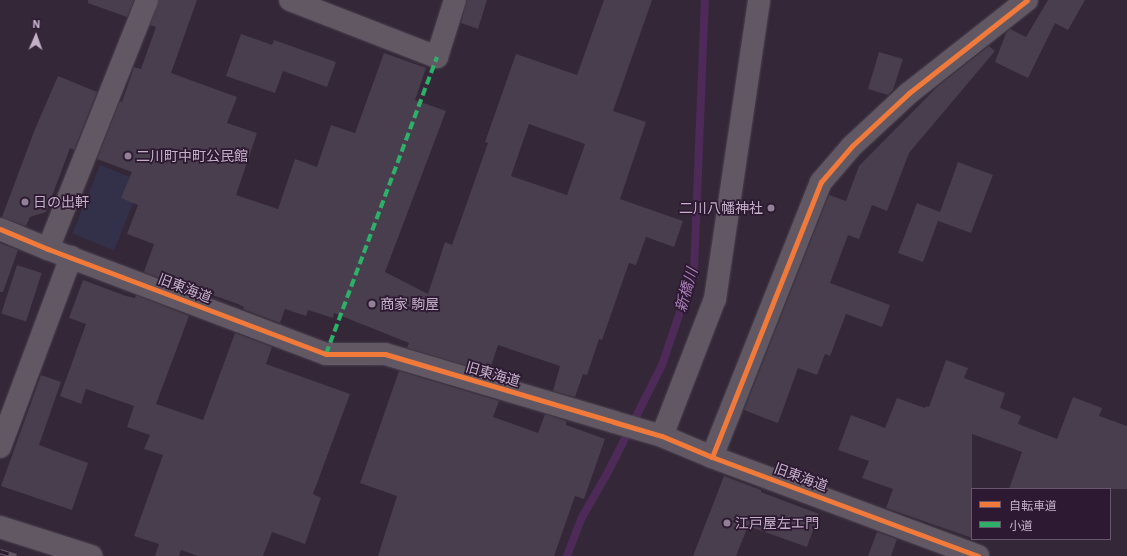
<!DOCTYPE html>
<html>
<head>
<meta charset="utf-8">
<style>
	body { margin:0 }
	#map { position:relative; width:1127px; height:556px; overflow:hidden; background:#342738; font-family:"IBM Plex Sans","Noto Sans JP",sans-serif }
	div>[style] { position:absolute }
	.green>* { inset:0; background:#333049; transform-origin:0 0 }
	.stream>* { height:8px; margin:-4px; padding:0 4px; transform-origin:4px; border-radius:4px; background:#4d2a58 }
	.building>* { inset:0; background:#483e4d; transform-origin:0 0 }
	.roads { filter:drop-shadow(0 0 1px #4b424e) drop-shadow(0 0 1px #4b424e) }
	.minor>* { height:22px; margin:-11px; padding:0 11px; transform-origin:11px; border-radius:11px; background:#625864 }
	.tertiary>* { height:22px; margin:-11px; padding:0 11px; transform-origin:11px; border-radius:11px; background:#625864 }
	.rail>* { height:4.5px; margin-top:-2.25px; transform-origin:0; background:repeating-linear-gradient(90deg,#2d1a32 0 9px,#605662 0 18px); box-sizing:border-box; border-block:1px solid #605662 }
	.quiet>* { height:4px; margin-top:-2px; transform-origin:0; background:repeating-linear-gradient(90deg,#2db169 0 8px,transparent 0 12px) }
	.cycleway>* { height:5px; margin:-2.5px; padding:0 2.5px; transform-origin:2.5px; border-radius:2.5px; background:#f17a3a }
	.dots>* { width:11px; height:11px; translate:-50% -50%; box-sizing:border-box; border:2px solid #2d1a32; border-radius:50% }
	span { translate:-50% -50%; white-space:nowrap; text-align:center; line-height:1.15; -webkit-text-stroke:3.5px #2d1a32; paint-order:stroke }
	.poi-label { font-size:14px; color:#c4b0c9 }
	.left { translate:0 -50%; text-align:left }
	.right { translate:-100% -50%; text-align:right }
	.street-label { font-size:14px; color:#c4b0c9 }
	.water-label { font-size:15px; color:#aa7db8; font-style:italic }
	.legend { position:absolute; left:971px; top:488px; width:140px; height:52px; box-sizing:border-box; background:#2d1a32; border:1px solid #69566e; margin:0; padding:5px 7px; list-style:none; font-size:12px; color:#c4b0c9 }
	.legend li { display:flex; align-items:center; gap:8px; height:20px }
	.legend b { width:20px; border:1px solid #69566e }
	.north { position:absolute; left:16px; top:16px; width:40px; height:40px; -webkit-text-stroke:3px #2d1a32; paint-order:stroke; rotate:2deg; font-size:11px; font-weight:700; line-height:16px; text-align:center; color:#c4b0c9 }
	.north::after { content:''; display:block; margin:auto; width:14px; height:18px; background:#c4b0c9; clip-path:polygon(50% 0,100% 100%,50% 72%,0 100%) }
</style>
</head>
<body>
<div id="map">
	<div class="green">
		<i style="left:100px;top:165px;width:45px;height:74px;rotate:22deg"></i>
	</div>
	<div class="stream">
		<i style="left:567px;top:556px;width:40px;rotate:-69deg"></i>
		<i style="left:581px;top:519px;width:54px;rotate:-60.1deg"></i>
		<i style="left:608px;top:472px;width:120px;rotate:-63.2deg"></i>
		<i style="left:662px;top:365px;width:99px;rotate:-71.2deg"></i>
		<i style="left:694px;top:271px;width:271px;rotate:-87.7deg"></i>
	</div>
	<div class="building">
		<i style="clip-path:polygon(88px 0,134px 0,127px 17px,88px 3px)"></i>
		<i style="clip-path:polygon(evenodd,159px 0,197px 0,171px 73px,237px 97px,227px 123px,257px 133px,236px 195px,278px 209px,295px 159px,317px 167px,331px 125px,355px 133px,384px 53px,426px 68px,415px 100px,446px 111px,385px 272px,428px 294px,445px 242px,452px 245px,488px 143px,485px 142px,516px 54px,577px 75px,604px 0,652px 0,613px 111px,646px 122px,620px 199px,683px 221px,674px 247px,646px 237px,636px 265px,629px 263px,602px 340px,599px 339px,587px 375px,583px 374px,575px 397px,553px 391px,560px 366px,498px 345px,489px 372px,407px 348px,409px 343px,334px 313px,333px 318px,308px 310px,306px 316px,285px 309px,280px 323px,243px 309px,244px 307px,238px 304px,198px 290px,197px 292px,144px 272px,154px 244px,127px 234px,138px 205px,121px 198px,132px 172px,97px 159px,120px 101px,122px 102px,134px 67px,141px 69px,156px 27px,150px 25px,159px 0,529px 124px,585px 144px,567px 195px,511px 176px,529px 124px)"></i>
		<i style="clip-path:polygon(467px 0,487px 0,478px 29px,461px 23px)"></i>
		<i style="clip-path:polygon(1048px 0,1085px 0,1068px 30px,1055px 23px,1028px 78px,995px 62px,1006px 33px,1010px 29px,1026px 37px)"></i>
		<i style="clip-path:polygon(241px 34px,272px 45px,274px 40px,336px 62px,327px 87px,283px 71px,275px 93px,226px 76px)"></i>
		<i style="clip-path:polygon(989px 46px,995px 51px,909px 153px,887px 211px,872px 205px,859px 239px,848px 235px,830px 283px,890px 305px,882px 327px,846px 314px,830px 356px,825px 354px,817px 375px,798px 368px,778px 423px,744px 410px,829px 195px,846px 201px,859px 166px,938px 86px)"></i>
		<i style="clip-path:polygon(879px 52px,903px 59px,893px 90px,888px 95px,868px 89px)"></i>
		<i style="clip-path:polygon(58px 76px,97px 92px,74px 150px,70px 148px,46px 212px,30px 217px,26px 226px,2px 217px,35px 129px)"></i>
		<i style="clip-path:polygon(958px 162px,993px 175px,971px 233px,938px 221px,923px 262px,898px 253px,917px 203px,940px 212px)"></i>
		<i style="clip-path:polygon(0 243px,18px 250px,3px 292px,0 292px)"></i>
		<i style="left:17px;top:265px;width:26px;height:51px;rotate:18deg"></i>
		<i style="clip-path:polygon(83px 280px,126px 296px,135px 298px,136px 295px,189px 316px,156px 404px,203px 420px,235px 333px,272px 347px,266px 364px,350px 394px,313px 494px,321px 498px,305px 544px,272px 532px,263px 556px,198px 556px,181px 550px,179px 556px,155px 556px,159px 544px,134px 536px,163px 455px,144px 449px,150px 435px,127px 427px,134px 406px,86px 389px,81px 404px,60px 396px,86px 324px,69px 318px)"></i>
		<i style="clip-path:polygon(946px 360px,968px 368px,964px 378px,1005px 393px,1000px 408px,1021px 416px,1018px 424px,1057px 439px,1073px 397px,1102px 408px,1099px 416px,1127px 426px,1127px 489px,1009px 489px,1022px 452px,972px 434px,972px 538px,886px 508px,893px 489px,862px 478px,869px 461px,838px 450px,851px 415px,885px 428px,897px 398px,925px 408px,926px 406px,929px 407px)"></i>
		<i style="clip-path:polygon(399px 371px,499px 401px,493px 417px,538px 433px,545px 414px,566px 421px,566px 425px,605px 439px,584px 499px,575px 496px,554px 556px,378px 556px,397px 496px,360px 483px)"></i>
		<i style="clip-path:polygon(41px 375px,61px 382px,39px 445px,88px 463px,72px 510px,1px 486px)"></i>
		<i style="clip-path:polygon(724px 476px,761px 490px,761px 492px,819px 514px,807px 547px,748px 526px,736px 556px,693px 556px)"></i>
		<i style="clip-path:polygon(877px 532px,897px 539px,891px 556px,868px 556px)"></i>
	</div>
	<div class="roads">
		<div class="minor">
			<i style="left:290px;top:0;width:158px;rotate:21.2deg"></i>
			<i style="left:437px;top:57px;width:60px;rotate:-72.5deg"></i>
			<i style="left:0;top:229px;width:52px;rotate:22.6deg"></i>
			<i style="left:48px;top:249px;width:297px;rotate:20.7deg"></i>
			<i style="left:326px;top:354px;width:59px"></i>
			<i style="left:385px;top:354px;width:239px;rotate:16.5deg"></i>
			<i style="left:614px;top:422px;width:50px;rotate:16.3deg"></i>
			<i style="left:662px;top:436px;width:54px;rotate:22.8deg"></i>
			<i style="left:712px;top:457px;width:284px;rotate:20.4deg"></i>
			<i style="left:48px;top:249px;width:268px;rotate:-68.3deg"></i>
			<i style="left:0;top:447px;width:203px;rotate:-69.5deg"></i>
			<i style="left:712px;top:457px;width:296px;rotate:-68.4deg"></i>
			<i style="left:821px;top:182px;width:48px;rotate:-49.3deg"></i>
			<i style="left:852px;top:146px;width:78px;rotate:-42.9deg"></i>
			<i style="left:909px;top:93px;width:150px;rotate:-38.2deg"></i>
			<i style="left:0;top:527px;width:96px;rotate:17.7deg"></i>
		</div>
		<div class="tertiary">
			<i style="left:662px;top:436px;width:147px;rotate:-68.9deg"></i>
			<i style="left:715px;top:299px;width:302px;rotate:-81.6deg"></i>
		</div>
	</div>
	<div class="rail">
		<i style="left:0;top:551px;width:17px;rotate:17deg"></i>
	</div>
	<div class="quiet">
		<i style="left:326px;top:354px;width:317px;rotate:-69.5deg"></i>
	</div>
	<div class="cycleway">
		<i style="left:0;top:229px;width:52px;rotate:22.6deg"></i>
		<i style="left:48px;top:249px;width:297px;rotate:20.7deg"></i>
		<i style="left:326px;top:354px;width:59px"></i>
		<i style="left:385px;top:354px;width:239px;rotate:16.5deg"></i>
		<i style="left:614px;top:422px;width:50px;rotate:16.3deg"></i>
		<i style="left:662px;top:436px;width:54px;rotate:22.8deg"></i>
		<i style="left:712px;top:457px;width:284px;rotate:20.4deg"></i>
		<i style="left:712px;top:457px;width:296px;rotate:-68.4deg"></i>
		<i style="left:821px;top:182px;width:48px;rotate:-49.3deg"></i>
		<i style="left:852px;top:146px;width:78px;rotate:-42.9deg"></i>
		<i style="left:909px;top:93px;width:150px;rotate:-38.2deg"></i>
	</div>
	<div class="dots">
		<i style="left:128px;top:156px;background:#928096"></i>
		<i style="left:25px;top:202px;background:#928096"></i>
		<i style="left:771px;top:208px;background:#928096"></i>
		<i style="left:372px;top:304px;background:#928096"></i>
		<i style="left:727px;top:523px;background:#928096"></i>
	</div>
	<div class="poi-label">
		<span class="left" style="left:136px;top:156px">二川町中町公民館</span>
		<span class="left" style="left:33px;top:202px">日の出軒</span>
		<span class="right" style="left:763px;top:208px">二川八幡神社</span>
		<span class="left" style="left:380px;top:304px">商家 駒屋</span>
		<span class="left" style="left:735px;top:523px">江戸屋左エ門</span>
	</div>
	<div class="street-label">
		<span style="left:185px;top:288px;rotate:21deg">旧東海道</span>
		<span style="left:493px;top:374px;rotate:16deg">旧東海道</span>
		<span style="left:801px;top:477px;rotate:20deg">旧東海道</span>
	</div>
	<div class="water-label">
		<span style="left:686px;top:290px;rotate:-74deg">新橋川</span>
	</div>
	<ul class="legend">
	<li><b style="height:5px;background:#f17a3a"></b>自転車道</li>
	<li><b style="height:5px;background:#2db169"></b>小道</li>
	</ul>
	<div class="north">N</div>
</div>
</body>
</html>
